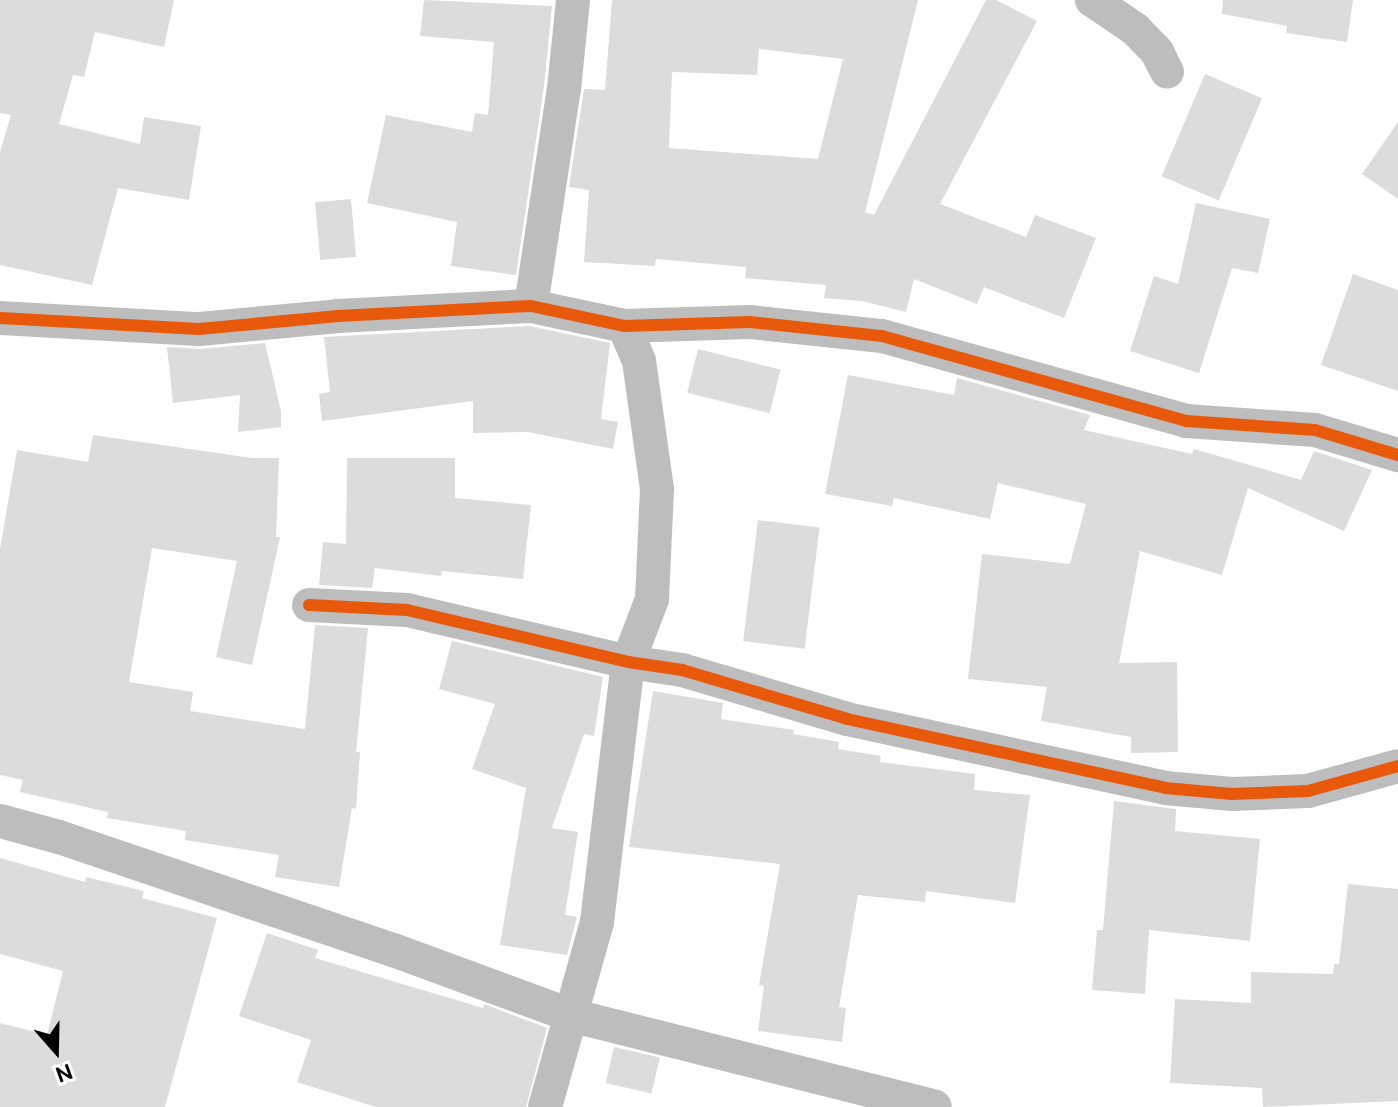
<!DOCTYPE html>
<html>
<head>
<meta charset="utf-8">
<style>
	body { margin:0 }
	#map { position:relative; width:1398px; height:1107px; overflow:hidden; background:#fff; font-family:Ubuntu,sans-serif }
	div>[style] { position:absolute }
	.building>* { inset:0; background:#dcdcdc; transform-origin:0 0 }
	.minor>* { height:34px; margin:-17px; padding:0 17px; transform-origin:17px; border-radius:17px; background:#bdbdbd }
	.cycleway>* { height:12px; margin:-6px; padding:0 6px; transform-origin:6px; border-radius:6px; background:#e8590c }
	span { translate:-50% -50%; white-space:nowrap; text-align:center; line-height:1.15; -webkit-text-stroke:6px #fff; paint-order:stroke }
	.north { position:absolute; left:16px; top:1011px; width:80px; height:80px; -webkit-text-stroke:6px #fff; paint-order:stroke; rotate:160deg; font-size:22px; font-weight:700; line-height:32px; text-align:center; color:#000 }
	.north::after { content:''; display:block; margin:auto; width:28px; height:36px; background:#000; clip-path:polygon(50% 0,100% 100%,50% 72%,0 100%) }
</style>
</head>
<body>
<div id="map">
	<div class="building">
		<i style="clip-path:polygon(0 0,174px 0,164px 47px,95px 32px,84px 77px,73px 75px,59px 124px,140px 144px,144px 117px,201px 126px,189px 200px,118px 188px,92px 285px,0 265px,0 152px,11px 115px,0 113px)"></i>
		<i style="clip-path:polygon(424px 0,552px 6px,544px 86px,516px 275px,451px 266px,457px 222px,367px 203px,386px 115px,472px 132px,475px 113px,488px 115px,494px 42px,420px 36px)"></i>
		<i style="clip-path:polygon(evenodd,612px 0,918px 0,865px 212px,874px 215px,986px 0,996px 0,1037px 21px,940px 204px,1026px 237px,1035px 215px,1096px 238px,1064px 318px,984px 287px,977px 304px,914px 279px,906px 312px,862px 301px,824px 298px,826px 285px,745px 278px,746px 267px,656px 259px,655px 266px,584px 262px,589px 190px,569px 187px,584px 89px,605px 90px,612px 0,759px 49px,843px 59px,818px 159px,669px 148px,672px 72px,757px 75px,759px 49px)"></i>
		<i style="clip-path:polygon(1223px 0,1353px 0,1347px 42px,1286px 33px,1287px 26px,1222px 14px)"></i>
		<i style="left:1205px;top:74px;width:62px;height:111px;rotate:23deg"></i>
		<i style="clip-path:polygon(1398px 122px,1398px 199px,1362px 174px)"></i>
		<i style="left:351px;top:199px;width:58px;height:36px;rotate:85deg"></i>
		<i style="clip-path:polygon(1196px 203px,1270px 219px,1258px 273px,1232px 268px,1199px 373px,1130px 351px,1154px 276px,1178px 284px)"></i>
		<i style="clip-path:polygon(1353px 274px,1398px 290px,1398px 391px,1321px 365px)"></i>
		<i style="clip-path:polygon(529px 326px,610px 343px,601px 419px,618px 422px,613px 449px,528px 432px,473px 433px,473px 401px,322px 421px,319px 394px,330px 392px,324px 337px)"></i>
		<i style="clip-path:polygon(265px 343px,281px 411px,281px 427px,238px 432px,240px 395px,173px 403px,167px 347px,201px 349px)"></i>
		<i style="left:698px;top:349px;width:85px;height:45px;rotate:14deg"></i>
		<i style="clip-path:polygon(848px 375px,954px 395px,957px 378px,1090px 415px,1084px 430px,1192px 454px,1194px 449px,1301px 480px,1314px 451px,1372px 470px,1344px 531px,1248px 488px,1222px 575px,1140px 551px,1119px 663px,1177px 662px,1178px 752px,1131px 753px,1131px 737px,1041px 721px,1047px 687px,968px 679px,982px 554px,1070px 564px,1086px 504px,998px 483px,990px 519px,894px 498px,892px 506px,825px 494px)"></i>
		<i style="clip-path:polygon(93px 435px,252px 458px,279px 458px,276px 537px,280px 537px,252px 665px,216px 657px,237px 561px,152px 548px,129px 682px,193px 692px,190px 711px,305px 729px,315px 625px,368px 628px,356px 752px,360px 752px,356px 809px,352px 808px,339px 887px,275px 877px,279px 855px,185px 840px,186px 831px,107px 818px,108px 812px,20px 792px,23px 780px,0 775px,0 549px,17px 450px,88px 462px)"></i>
		<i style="clip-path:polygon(347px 458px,455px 458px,455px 498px,531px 505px,523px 579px,442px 571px,441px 576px,375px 568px,372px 588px,319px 585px,323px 542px,346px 544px)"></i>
		<i style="left:758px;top:520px;width:62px;height:122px;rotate:7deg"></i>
		<i style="clip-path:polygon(452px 641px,603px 677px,594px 736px,584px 734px,552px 828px,578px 832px,565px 915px,577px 917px,567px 955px,500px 945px,526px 788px,472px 769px,495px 704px,439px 689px)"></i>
		<i style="clip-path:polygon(653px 691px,723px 703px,721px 719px,794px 730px,793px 734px,839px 742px,838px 749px,881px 756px,880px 762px,975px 774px,974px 790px,1030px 795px,1015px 903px,926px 891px,925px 902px,858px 895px,839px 1007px,846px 1008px,842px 1042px,758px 1031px,764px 986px,759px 985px,780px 864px,629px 847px)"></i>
		<i style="clip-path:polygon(1114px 801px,1176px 809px,1175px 831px,1260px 839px,1250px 941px,1149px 930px,1145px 994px,1092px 990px,1097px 930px,1103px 930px)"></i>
		<i style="clip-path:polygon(0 858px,85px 882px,86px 877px,144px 891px,142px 898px,217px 918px,165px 1107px,0 1107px,0 1023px,47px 1035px,63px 971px,0 954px)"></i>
		<i style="clip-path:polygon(1348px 884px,1398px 889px,1398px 1101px,1263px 1107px,1262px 1088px,1170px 1083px,1175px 999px,1251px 1003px,1251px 972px,1333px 974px,1334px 964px,1339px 964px)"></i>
		<i style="clip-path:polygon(267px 933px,318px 950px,315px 958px,483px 1008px,484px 1004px,547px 1028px,526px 1107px,376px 1107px,297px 1082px,311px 1040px,239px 1016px)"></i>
		<i style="left:614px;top:1047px;width:47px;height:37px;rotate:13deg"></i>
	</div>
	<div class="minor">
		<i style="left:1092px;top:0;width:52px;rotate:34deg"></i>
		<i style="left:1135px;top:29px;width:32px;rotate:46deg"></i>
		<i style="left:1157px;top:52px;width:22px;rotate:63deg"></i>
		<i style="left:531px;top:306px;width:219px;rotate:-81.4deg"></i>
		<i style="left:564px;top:89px;width:89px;rotate:-84.2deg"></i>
		<i style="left:0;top:318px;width:199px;rotate:3.2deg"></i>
		<i style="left:199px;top:329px;width:140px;rotate:-5.3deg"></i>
		<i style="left:338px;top:316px;width:193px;rotate:-3deg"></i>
		<i style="left:531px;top:306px;width:95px;rotate:12.1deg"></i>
		<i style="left:624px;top:326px;width:126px;rotate:-1.8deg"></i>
		<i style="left:750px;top:322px;width:133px;rotate:6.1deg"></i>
		<i style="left:882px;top:336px;width:316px;rotate:15.6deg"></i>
		<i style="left:1186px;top:421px;width:129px;rotate:4deg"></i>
		<i style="left:1315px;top:430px;width:87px;rotate:16.8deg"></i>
		<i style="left:309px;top:605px;width:98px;rotate:2.9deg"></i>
		<i style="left:407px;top:610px;width:227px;rotate:13.2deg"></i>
		<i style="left:628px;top:662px;width:55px;rotate:8.4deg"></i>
		<i style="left:682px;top:670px;width:172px;rotate:16.5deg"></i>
		<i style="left:847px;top:719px;width:325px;rotate:12.2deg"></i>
		<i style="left:1165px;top:788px;width:67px;rotate:5.1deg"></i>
		<i style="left:1232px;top:794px;width:76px;rotate:-2.3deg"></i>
		<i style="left:1308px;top:791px;width:93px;rotate:-15.5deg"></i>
		<i style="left:0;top:821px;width:61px;rotate:15.2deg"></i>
		<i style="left:59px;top:837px;width:356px;rotate:18.7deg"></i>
		<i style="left:396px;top:951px;width:185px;rotate:20.2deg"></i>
		<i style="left:570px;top:1015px;width:376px;rotate:14.1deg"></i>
		<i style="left:545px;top:1107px;width:192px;rotate:-74.3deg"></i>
		<i style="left:597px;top:922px;width:262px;rotate:-83.2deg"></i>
		<i style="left:628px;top:662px;width:67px;rotate:-69.1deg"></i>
		<i style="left:652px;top:599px;width:110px;rotate:-87.4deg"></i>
		<i style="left:657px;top:489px;width:129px;rotate:-98deg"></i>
		<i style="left:639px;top:361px;width:38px;rotate:-113deg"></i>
	</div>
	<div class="cycleway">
		<i style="left:0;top:318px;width:199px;rotate:3.2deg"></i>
		<i style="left:199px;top:329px;width:140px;rotate:-5.3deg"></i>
		<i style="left:338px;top:316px;width:193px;rotate:-3deg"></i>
		<i style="left:531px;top:306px;width:95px;rotate:12.1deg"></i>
		<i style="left:624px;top:326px;width:126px;rotate:-1.8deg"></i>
		<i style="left:750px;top:322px;width:133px;rotate:6.1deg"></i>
		<i style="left:882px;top:336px;width:316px;rotate:15.6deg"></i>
		<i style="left:1186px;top:421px;width:129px;rotate:4deg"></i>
		<i style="left:1315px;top:430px;width:87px;rotate:16.8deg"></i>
		<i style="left:309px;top:605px;width:98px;rotate:2.9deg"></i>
		<i style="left:407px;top:610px;width:227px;rotate:13.2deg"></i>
		<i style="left:628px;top:662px;width:55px;rotate:8.4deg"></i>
		<i style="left:682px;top:670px;width:172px;rotate:16.5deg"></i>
		<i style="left:847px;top:719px;width:325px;rotate:12.2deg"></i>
		<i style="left:1165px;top:788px;width:67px;rotate:5.1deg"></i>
		<i style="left:1232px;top:794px;width:76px;rotate:-2.3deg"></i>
		<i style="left:1308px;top:791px;width:93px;rotate:-15.5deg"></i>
	</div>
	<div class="north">N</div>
</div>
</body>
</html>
